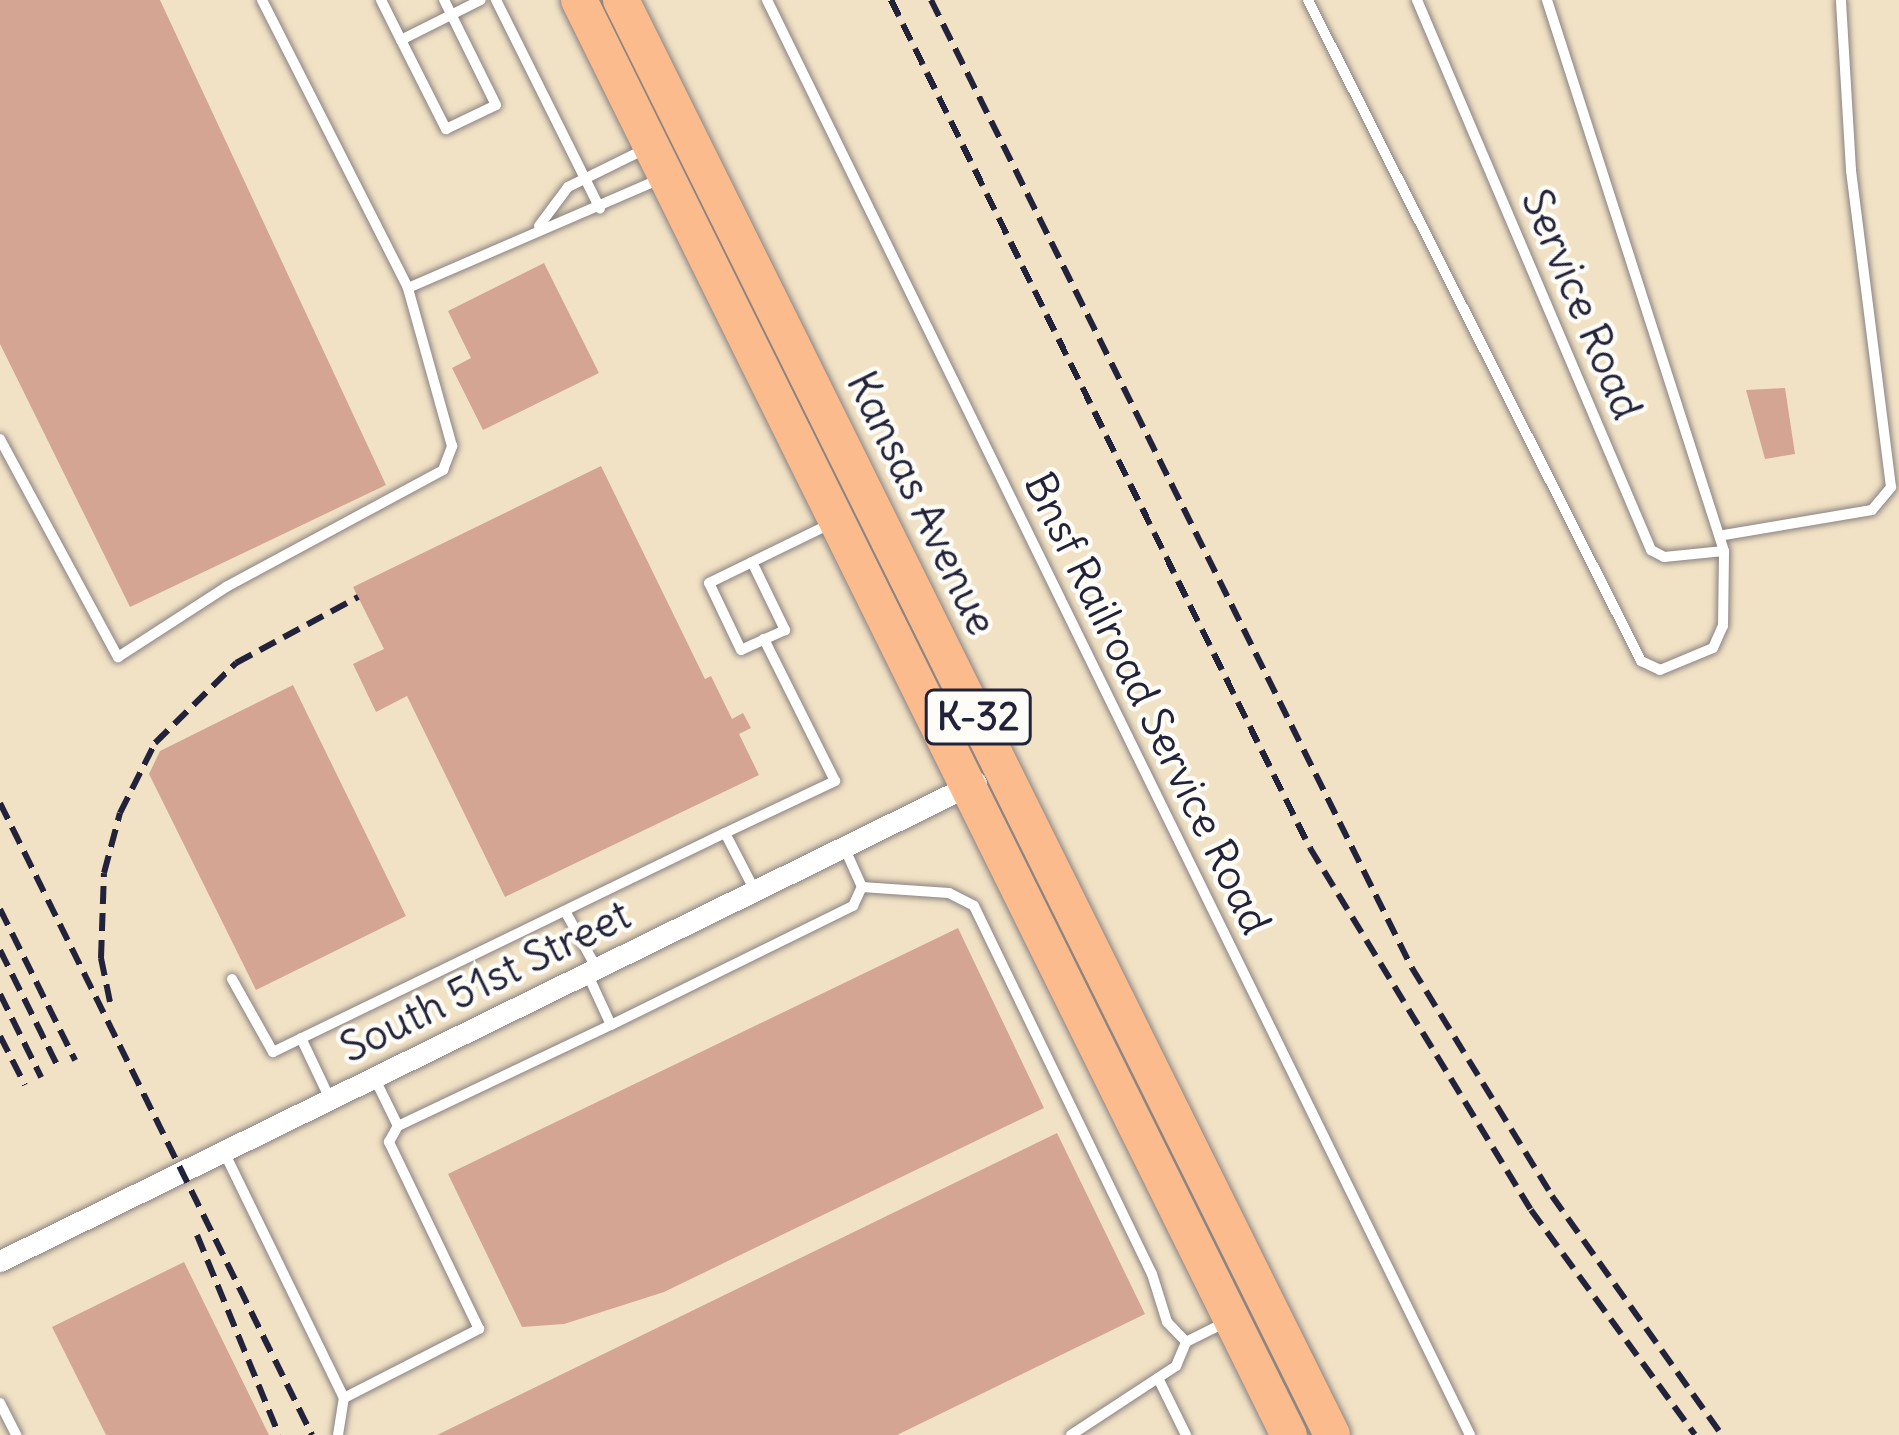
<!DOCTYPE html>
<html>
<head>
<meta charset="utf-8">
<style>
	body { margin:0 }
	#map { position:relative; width:1899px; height:1435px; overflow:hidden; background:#f2e2c5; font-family:Delius,sans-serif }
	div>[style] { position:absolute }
	.building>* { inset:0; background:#d5a594 }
	.roads { filter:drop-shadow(0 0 3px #8a8280) drop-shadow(0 0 3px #8a8280) }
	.service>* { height:10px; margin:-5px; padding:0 5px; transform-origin:5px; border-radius:5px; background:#fff }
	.minor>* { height:21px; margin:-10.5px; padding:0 10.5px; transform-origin:10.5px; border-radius:10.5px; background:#fff }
	.primary>* { height:36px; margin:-18px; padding:0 18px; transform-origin:18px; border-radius:18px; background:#fbbb8d }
	.rail>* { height:6px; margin-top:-3px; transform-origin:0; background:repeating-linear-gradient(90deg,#22223b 0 18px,transparent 0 27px) }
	span { translate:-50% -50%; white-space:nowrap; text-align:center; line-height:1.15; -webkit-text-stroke:9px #fdfcf7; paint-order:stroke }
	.shield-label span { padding:3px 9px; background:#fdfcf7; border:3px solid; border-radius:9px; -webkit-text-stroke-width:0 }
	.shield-label { font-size:39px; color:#22223b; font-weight:700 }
	.street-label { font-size:42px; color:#22223b }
</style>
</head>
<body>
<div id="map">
	<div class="building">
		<i style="clip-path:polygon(0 0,160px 0,386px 485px,130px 607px,0 344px)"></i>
		<i style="clip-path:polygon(544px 263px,599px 373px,483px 430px,452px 368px,471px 358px,448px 311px)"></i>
		<i style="clip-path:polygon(1785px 388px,1795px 454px,1765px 459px,1746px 390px)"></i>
		<i style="clip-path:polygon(601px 466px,705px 679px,711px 676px,732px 719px,743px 713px,751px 728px,739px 734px,759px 775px,505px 897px,407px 696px,376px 712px,353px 664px,384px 649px,353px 587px)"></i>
		<i style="clip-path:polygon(293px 685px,406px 916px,256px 990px,149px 774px,160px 751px)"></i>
		<i style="clip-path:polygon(958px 928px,1044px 1108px,664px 1292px,564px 1324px,522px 1327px,448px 1174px)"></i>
		<i style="clip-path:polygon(1057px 1133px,1145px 1314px,897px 1435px,437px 1435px)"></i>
		<i style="clip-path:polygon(184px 1262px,269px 1435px,106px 1435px,52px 1327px)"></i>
	</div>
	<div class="roads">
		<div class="service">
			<i style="left:262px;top:0;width:323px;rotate:63.1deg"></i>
			<i style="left:381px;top:0;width:45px;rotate:63.4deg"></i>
			<i style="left:401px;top:40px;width:89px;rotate:-26.6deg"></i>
			<i style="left:496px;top:0;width:233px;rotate:63.5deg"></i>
			<i style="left:767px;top:0;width:1598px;rotate:63.9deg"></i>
			<i style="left:1308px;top:0;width:740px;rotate:63.26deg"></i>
			<i style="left:1641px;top:661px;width:21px;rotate:25deg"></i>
			<i style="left:1660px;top:670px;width:57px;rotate:-22.5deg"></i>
			<i style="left:1713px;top:648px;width:24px;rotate:-66deg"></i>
			<i style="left:1723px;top:626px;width:75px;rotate:-89.2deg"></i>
			<i style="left:1417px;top:0;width:598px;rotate:66.95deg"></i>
			<i style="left:1651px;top:550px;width:15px;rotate:28deg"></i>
			<i style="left:1664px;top:557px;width:60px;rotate:-5.7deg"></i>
			<i style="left:1724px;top:551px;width:579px;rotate:-107.81deg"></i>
			<i style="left:401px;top:40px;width:100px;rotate:63.2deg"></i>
			<i style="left:446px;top:129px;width:55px;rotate:-25.6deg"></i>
			<i style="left:496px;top:105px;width:117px;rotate:-116.3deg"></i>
			<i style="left:539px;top:226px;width:49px;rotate:-53.4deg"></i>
			<i style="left:568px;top:187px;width:86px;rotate:-26.3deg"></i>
			<i style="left:0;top:439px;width:248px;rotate:61.6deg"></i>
			<i style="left:118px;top:657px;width:129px;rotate:-32.9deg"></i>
			<i style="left:226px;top:587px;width:247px;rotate:-28.3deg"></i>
			<i style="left:443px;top:470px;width:26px;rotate:-69deg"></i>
			<i style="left:452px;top:446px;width:164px;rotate:-105.6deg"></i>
			<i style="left:408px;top:288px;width:275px;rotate:-23.4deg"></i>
			<i style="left:1724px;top:535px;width:150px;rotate:-9.6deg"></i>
			<i style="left:1872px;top:510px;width:30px;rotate:-50deg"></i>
			<i style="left:1891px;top:487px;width:320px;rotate:-97.2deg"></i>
			<i style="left:1851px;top:170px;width:170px;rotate:-93.4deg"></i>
			<i style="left:752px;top:562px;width:76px;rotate:64.1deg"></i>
			<i style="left:785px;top:630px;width:48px;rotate:155.6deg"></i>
			<i style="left:741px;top:650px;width:74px;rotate:-115.5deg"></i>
			<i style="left:709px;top:583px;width:48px;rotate:-26deg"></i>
			<i style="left:752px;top:562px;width:89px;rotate:-26deg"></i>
			<i style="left:862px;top:887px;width:87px;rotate:3.9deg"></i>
			<i style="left:949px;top:893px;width:28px;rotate:27deg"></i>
			<i style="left:974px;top:906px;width:409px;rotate:64.2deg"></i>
			<i style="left:1152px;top:1274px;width:50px;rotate:72.6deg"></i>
			<i style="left:1167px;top:1322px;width:28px;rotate:46deg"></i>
			<i style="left:755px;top:891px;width:65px;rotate:-117.3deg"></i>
			<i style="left:725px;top:833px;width:122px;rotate:-25.3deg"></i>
			<i style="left:835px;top:781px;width:159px;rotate:-116.6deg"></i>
			<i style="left:565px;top:911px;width:66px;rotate:61.1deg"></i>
			<i style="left:587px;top:973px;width:57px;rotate:65.2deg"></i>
			<i style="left:611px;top:1025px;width:270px;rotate:-26.2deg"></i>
			<i style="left:853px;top:906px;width:21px;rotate:-65deg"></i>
			<i style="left:862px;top:887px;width:44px;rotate:-114.2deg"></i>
			<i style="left:232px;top:979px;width:84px;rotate:60.7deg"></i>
			<i style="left:273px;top:1052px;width:502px;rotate:-25.85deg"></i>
			<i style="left:301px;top:1038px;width:68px;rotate:64.6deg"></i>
			<i style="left:398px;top:1126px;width:236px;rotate:-25.4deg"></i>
			<i style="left:224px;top:1152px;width:274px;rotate:64deg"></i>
			<i style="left:344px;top:1398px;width:152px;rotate:-27.1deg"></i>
			<i style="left:479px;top:1329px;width:208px;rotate:-115.7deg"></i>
			<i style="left:389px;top:1142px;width:18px;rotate:-61deg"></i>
			<i style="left:398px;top:1126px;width:50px;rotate:-116.1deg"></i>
			<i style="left:1158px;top:1378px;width:64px;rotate:63.8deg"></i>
			<i style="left:0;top:1403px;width:36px;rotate:63deg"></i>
			<i style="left:338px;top:1435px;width:37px;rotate:-81deg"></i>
			<i style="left:1071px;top:1435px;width:126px;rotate:-33.3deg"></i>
			<i style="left:1176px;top:1366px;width:26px;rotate:-67deg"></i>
			<i style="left:1186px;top:1342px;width:42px;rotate:-26.6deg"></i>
		</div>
		<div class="minor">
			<i style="left:0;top:1261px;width:1087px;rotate:-26.14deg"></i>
		</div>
		<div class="primary">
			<i style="left:579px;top:0;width:1601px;rotate:63.68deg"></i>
			<i style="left:621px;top:0;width:1601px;rotate:63.64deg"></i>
		</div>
	</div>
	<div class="rail">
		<i style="left:891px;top:0;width:946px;rotate:63.71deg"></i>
		<i style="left:1310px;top:848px;width:424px;rotate:58.6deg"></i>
		<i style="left:1531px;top:1210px;width:278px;rotate:53.9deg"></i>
		<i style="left:931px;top:0;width:1081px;rotate:63.58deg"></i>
		<i style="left:1412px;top:968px;width:268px;rotate:58.4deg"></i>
		<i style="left:1552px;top:1196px;width:293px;rotate:54.6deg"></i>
		<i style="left:0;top:803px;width:705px;rotate:63.73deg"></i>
		<i style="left:0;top:909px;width:169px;rotate:63.6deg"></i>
		<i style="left:0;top:950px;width:131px;rotate:63.6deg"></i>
		<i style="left:0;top:994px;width:93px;rotate:63.7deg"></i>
		<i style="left:110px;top:1002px;width:45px;rotate:-101.6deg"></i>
		<i style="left:101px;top:958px;width:85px;rotate:-88deg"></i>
		<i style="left:104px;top:873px;width:62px;rotate:-75.1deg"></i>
		<i style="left:120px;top:813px;width:78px;rotate:-63.4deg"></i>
		<i style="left:155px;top:743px;width:114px;rotate:-44.6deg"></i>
		<i style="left:236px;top:663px;width:139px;rotate:-28.4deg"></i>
		<i style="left:0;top:1036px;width:55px;rotate:63deg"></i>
		<i style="left:197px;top:1235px;width:216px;rotate:67.7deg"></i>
	</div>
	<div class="shield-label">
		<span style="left:978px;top:717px">K-32</span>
	</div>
	<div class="street-label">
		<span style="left:1582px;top:304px;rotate:67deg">Service Road</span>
		<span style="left:922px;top:503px;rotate:64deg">Kansas Avenue</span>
		<span style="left:1148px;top:703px;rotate:64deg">Bnsf Railroad Service Road</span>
		<span style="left:485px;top:981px;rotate:-26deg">South 51st Street</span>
	</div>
</div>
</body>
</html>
